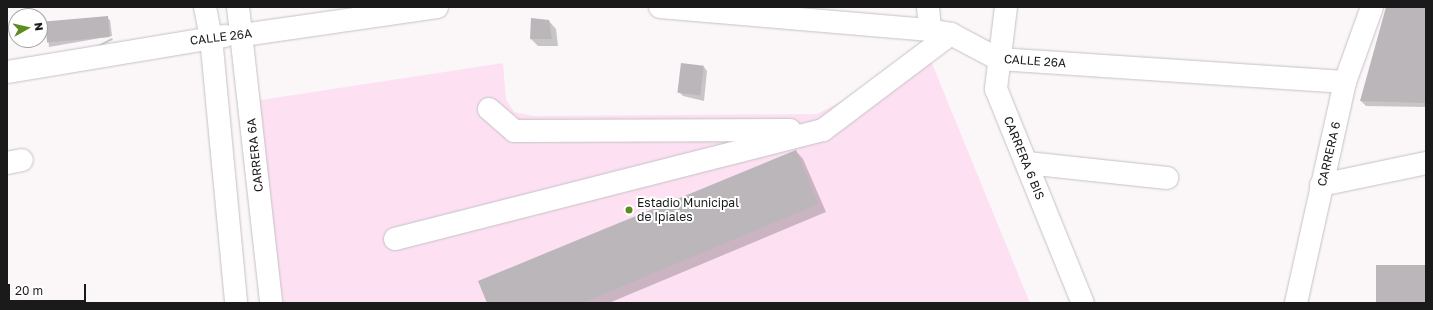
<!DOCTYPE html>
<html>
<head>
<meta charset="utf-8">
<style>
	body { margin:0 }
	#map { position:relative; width:1433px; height:310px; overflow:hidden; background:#fbf7f9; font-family:"Golos Text",sans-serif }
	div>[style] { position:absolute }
	.green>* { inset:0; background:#fde1f3 }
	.shadow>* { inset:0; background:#0003; transform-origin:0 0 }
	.building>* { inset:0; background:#bab6b9; transform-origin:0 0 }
	.roads { filter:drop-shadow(0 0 1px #c5c1c4) drop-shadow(0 0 1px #c5c1c4) }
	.street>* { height:22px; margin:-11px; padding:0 11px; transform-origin:11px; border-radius:11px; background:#fff }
	.secondary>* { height:22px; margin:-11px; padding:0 11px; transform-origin:11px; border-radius:11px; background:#fff }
	.dots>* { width:11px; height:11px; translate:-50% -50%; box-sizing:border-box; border:2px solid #fff; border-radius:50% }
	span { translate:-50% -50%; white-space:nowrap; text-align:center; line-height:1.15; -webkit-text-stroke:4px #fff; paint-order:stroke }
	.street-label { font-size:12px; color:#1b1a1b }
	.poi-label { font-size:12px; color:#1b1a1b }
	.left { translate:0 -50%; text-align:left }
	.frame { position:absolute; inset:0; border:8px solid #1b1a1b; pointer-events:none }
	.north { position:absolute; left:8px; top:8px; width:40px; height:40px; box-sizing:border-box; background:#fff; border:1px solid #a4a3a4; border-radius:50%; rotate:82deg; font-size:11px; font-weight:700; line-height:16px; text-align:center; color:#1b1a1b }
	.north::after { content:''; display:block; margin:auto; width:14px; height:18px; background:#5e8b1d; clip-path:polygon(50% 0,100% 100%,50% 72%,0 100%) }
	.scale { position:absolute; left:8px; top:284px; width:78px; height:18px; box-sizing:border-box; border:2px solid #1b1a1b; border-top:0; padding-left:5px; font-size:12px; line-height:14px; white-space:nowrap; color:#1b1a1b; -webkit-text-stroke:3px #fff; paint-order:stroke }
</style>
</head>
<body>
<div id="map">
	<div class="green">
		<i style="clip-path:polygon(929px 56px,1030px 303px,277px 303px,254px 101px,503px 63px,506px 99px,514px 112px,534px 116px,817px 114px)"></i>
	</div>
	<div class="shadow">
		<i style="clip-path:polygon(1388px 7px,1426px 7px,1426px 107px,1366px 106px,1361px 101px)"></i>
		<i style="clip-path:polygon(107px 18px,110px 20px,112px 36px,49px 47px,47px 27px)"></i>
		<i style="clip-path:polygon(549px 21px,556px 29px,558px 46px,538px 46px,531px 39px)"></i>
		<i style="left:112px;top:38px;width:2px;height:63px;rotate:63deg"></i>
		<i style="clip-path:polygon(704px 67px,707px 71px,704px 101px,683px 96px,679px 92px)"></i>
		<i style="clip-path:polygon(796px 151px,803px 159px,826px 212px,609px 303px,488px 303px)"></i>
	</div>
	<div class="building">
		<i style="clip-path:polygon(1386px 7px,1426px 7px,1426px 103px,1360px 101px)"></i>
		<i style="left:108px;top:16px;width:21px;height:63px;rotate:85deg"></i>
		<i style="clip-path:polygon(531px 18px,549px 20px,552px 39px,530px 39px)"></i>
		<i style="left:681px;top:63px;width:23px;height:30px;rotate:7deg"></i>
		<i style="clip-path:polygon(796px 150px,818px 204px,582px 303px,487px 303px,478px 281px)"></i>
		<i style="left:1426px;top:265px;width:38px;height:50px;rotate:90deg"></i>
	</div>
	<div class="roads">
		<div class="street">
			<i style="left:660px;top:7px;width:271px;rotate:4.9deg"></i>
			<i style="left:930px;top:30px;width:21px;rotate:11deg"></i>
			<i style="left:951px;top:34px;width:53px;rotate:28deg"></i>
			<i style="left:998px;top:59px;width:348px;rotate:3.8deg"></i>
			<i style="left:928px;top:7px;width:23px;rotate:85deg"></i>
			<i style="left:1006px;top:7px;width:83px;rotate:97deg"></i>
			<i style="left:996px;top:89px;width:231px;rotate:67.9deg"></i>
			<i style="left:243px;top:35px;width:196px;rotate:-8.2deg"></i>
			<i style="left:489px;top:109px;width:33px;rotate:41deg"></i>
			<i style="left:514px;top:131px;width:276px;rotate:-0.2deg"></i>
			<i style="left:7px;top:163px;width:15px;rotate:-11deg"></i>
			<i style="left:1027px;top:163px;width:141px;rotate:6.1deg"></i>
			<i style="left:1321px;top:185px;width:107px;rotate:-11.8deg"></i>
			<i style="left:395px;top:239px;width:442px;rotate:-14.3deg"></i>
			<i style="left:823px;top:130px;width:160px;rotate:-36.9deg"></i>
			<i style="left:1296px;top:303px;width:226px;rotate:-77.5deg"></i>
			<i style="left:1345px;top:82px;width:80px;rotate:-70.2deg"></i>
		</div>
		<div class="secondary">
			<i style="left:205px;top:7px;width:31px;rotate:79deg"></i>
			<i style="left:211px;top:37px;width:267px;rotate:84.6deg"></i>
			<i style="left:238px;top:7px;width:298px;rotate:83.6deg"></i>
			<i style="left:7px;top:72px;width:221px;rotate:-9.4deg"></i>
		</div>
	</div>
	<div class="dots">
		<i style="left:629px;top:210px;background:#5e8b1d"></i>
	</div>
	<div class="street-label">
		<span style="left:221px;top:37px;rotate:-7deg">CALLE 26A</span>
		<span style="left:1035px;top:61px;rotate:4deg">CALLE 26A</span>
		<span style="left:1329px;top:154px;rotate:-77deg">CARRERA 6</span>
		<span style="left:255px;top:155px;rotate:-96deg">CARRERA 6A</span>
		<span style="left:1024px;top:158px;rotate:68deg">CARRERA 6 BIS</span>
	</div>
	<div class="poi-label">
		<span class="left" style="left:637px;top:210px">Estadio Municipal<br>de Ipiales</span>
	</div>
	<div class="frame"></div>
	<div class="north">N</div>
	<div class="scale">20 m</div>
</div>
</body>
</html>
